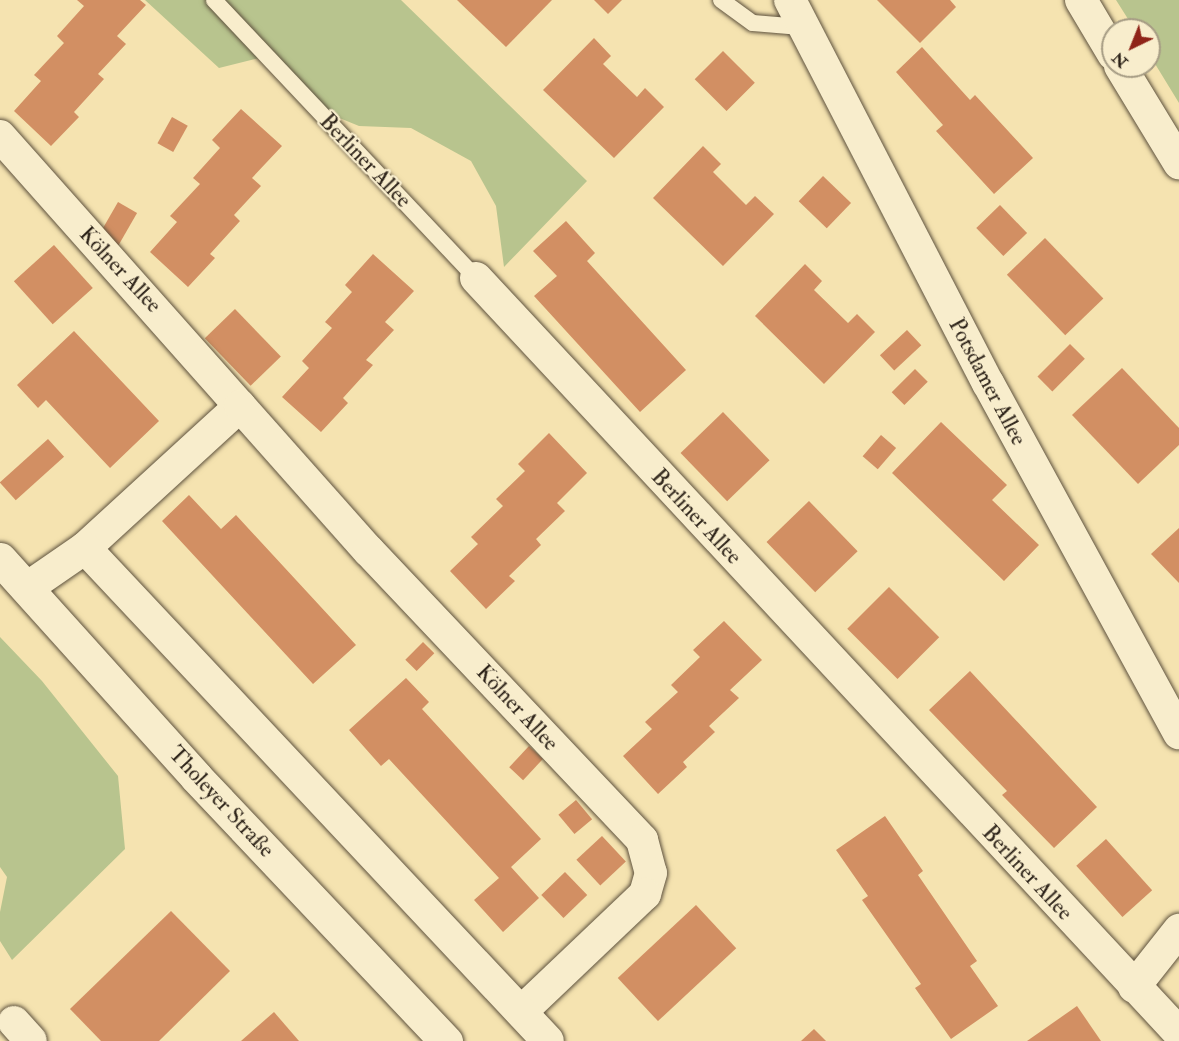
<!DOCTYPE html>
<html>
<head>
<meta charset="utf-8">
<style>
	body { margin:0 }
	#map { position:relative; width:1179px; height:1041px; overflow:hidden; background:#f5e3b0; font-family:"IM FELL Double Pica",serif }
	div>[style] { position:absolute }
	.green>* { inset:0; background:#b8c48e }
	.building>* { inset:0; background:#d28f63; transform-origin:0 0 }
	.roads { filter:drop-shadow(0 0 2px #5e523e) drop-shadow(0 0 2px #5e523e) }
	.lane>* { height:16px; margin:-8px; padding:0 8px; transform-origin:8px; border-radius:8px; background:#f8edcc }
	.street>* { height:32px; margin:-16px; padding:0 16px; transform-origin:16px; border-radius:16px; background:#f8edcc }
	.secondary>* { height:33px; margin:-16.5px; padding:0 16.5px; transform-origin:16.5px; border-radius:16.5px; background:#f8edcc }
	span { translate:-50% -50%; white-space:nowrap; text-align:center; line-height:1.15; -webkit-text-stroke:4.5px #f8edcc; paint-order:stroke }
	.street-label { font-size:22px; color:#2c2218 }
	.north { position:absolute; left:1101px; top:18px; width:60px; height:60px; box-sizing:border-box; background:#f8edcc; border:2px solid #a69c84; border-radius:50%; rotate:223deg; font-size:16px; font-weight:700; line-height:24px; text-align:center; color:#2c2218 }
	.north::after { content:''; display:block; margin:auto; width:21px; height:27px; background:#8f2418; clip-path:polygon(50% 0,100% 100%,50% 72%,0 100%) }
</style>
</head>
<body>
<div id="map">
	<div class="green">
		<i style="clip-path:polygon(145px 0,401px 0,587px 181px,504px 267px,496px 206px,471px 161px,411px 128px,359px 126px,315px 108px,267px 56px,219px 68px)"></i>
		<i style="clip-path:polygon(1116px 0,1179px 0,1179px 103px,1149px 54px,1149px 30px,1135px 30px)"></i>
		<i style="clip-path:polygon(0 637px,42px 681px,118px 776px,125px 849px,12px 960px,0 941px,0 912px,7px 877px,0 867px)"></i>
	</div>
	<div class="building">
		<i style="clip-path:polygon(77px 0,140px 0,146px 5px,117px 36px,126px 44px,98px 74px,104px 79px,74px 112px,79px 117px,51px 146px,14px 111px,41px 81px,34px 75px,64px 43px,57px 36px,84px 6px)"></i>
		<i style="clip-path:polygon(457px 0,552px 0,506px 47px)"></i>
		<i style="clip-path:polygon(594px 0,622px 0,608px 14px)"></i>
		<i style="clip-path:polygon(877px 0,950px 0,956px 7px,920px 43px)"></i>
		<i style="clip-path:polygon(594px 38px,611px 56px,603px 64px,637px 97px,645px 88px,664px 107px,614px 158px,543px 90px)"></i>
		<i style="clip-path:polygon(922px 47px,970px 100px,975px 95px,1033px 158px,994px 194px,936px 131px,943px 125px,896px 72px)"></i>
		<i style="left:723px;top:51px;width:45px;height:40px;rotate:45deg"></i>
		<i style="clip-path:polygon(241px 109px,282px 146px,252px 178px,261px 186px,234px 215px,240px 221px,210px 254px,215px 258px,188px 287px,150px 252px,177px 222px,170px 216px,200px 184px,193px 178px,220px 148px,212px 140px)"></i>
		<i style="left:172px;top:117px;width:18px;height:30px;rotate:29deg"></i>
		<i style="clip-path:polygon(703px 146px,721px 164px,713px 172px,746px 205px,755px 196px,774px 214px,723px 266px,653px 198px)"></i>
		<i style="left:823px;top:176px;width:39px;height:35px;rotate:44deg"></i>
		<i style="left:118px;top:202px;width:22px;height:38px;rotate:30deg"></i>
		<i style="left:1000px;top:205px;width:39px;height:33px;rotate:46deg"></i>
		<i style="clip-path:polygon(566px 221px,595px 253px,587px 261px,686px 370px,640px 412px,534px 296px,557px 276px,533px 251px)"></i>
		<i style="left:1045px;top:238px;width:84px;height:53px;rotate:46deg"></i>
		<i style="left:54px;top:245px;width:58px;height:54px;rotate:48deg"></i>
		<i style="clip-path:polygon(373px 254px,414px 291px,385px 322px,394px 330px,366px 360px,373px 365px,343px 398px,348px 403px,321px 432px,282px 397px,309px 368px,302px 361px,332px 328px,325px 322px,352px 292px,345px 285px)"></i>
		<i style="clip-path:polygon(805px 264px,822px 281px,814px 290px,848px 323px,857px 314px,875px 332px,824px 384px,755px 316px)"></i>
		<i style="left:235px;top:309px;width:66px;height:42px;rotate:46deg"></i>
		<i style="left:907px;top:330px;width:21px;height:37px;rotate:47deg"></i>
		<i style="clip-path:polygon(74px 331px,159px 421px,110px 468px,46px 400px,38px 408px,17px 385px)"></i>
		<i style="left:1070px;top:344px;width:21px;height:46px;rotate:45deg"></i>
		<i style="clip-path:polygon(1122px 368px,1179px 428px,1179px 445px,1138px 484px,1072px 415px)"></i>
		<i style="left:915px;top:369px;width:18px;height:33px;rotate:45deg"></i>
		<i style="left:723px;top:412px;width:67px;height:59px;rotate:46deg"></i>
		<i style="clip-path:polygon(941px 422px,1007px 485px,992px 500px,1039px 545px,1004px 581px,892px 473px)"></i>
		<i style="clip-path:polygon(549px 433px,587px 473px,557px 503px,565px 511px,536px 539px,541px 545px,509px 576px,515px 581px,486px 609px,450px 571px,478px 544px,471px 537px,503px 506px,496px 499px,525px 471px,518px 464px)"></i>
		<i style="left:881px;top:435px;width:20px;height:28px;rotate:41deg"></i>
		<i style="left:48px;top:439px;width:24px;height:65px;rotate:48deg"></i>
		<i style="clip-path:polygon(189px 495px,221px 529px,236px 515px,356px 645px,313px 684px,162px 521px)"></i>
		<i style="left:809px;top:501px;width:70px;height:59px;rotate:46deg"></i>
		<i style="clip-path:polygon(1179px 528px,1179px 583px,1151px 554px)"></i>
		<i style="left:889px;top:587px;width:71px;height:59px;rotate:45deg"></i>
		<i style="clip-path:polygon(724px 621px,762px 660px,730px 690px,739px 698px,709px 726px,715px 732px,683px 762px,687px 767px,658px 794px,623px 756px,652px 729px,645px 722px,678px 692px,671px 685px,700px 657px,693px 650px)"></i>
		<i style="left:423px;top:642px;width:16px;height:25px;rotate:45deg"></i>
		<i style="clip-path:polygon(970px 671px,1097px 807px,1054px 848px,1002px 795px,1007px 791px,929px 710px)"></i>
		<i style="clip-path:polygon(406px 678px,429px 702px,422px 709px,541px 839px,511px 867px,539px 898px,503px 932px,474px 900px,499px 878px,389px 759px,381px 766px,349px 730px)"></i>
		<i style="left:529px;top:746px;width:19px;height:29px;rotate:43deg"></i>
		<i style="left:576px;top:800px;width:25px;height:23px;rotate:50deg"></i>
		<i style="clip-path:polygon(885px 816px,923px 871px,918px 875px,977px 961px,970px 966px,998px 1006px,951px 1039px,915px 988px,921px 984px,862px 900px,868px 896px,836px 850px)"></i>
		<i style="left:602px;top:836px;width:35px;height:35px;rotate:47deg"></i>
		<i style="left:1106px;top:839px;width:69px;height:40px;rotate:48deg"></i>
		<i style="left:565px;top:872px;width:32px;height:33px;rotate:46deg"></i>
		<i style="left:696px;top:905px;width:59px;height:107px;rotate:47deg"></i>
		<i style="clip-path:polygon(171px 911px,230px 971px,159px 1041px,101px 1041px,70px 1009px)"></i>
		<i style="clip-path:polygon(1077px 1006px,1101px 1041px,1027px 1041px)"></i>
		<i style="clip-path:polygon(274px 1012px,299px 1041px,241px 1041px)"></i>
		<i style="clip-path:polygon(814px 1029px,826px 1041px,801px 1041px)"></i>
	</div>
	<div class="roads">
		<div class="lane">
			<i style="left:214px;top:0;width:382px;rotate:46.7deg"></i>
			<i style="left:721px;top:0;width:39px;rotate:36deg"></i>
			<i style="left:753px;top:23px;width:48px;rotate:4.8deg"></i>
		</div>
		<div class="street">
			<i style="left:790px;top:0;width:431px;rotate:62.7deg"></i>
			<i style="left:988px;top:383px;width:399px;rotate:61.4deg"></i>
			<i style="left:1081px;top:0;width:63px;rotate:59.3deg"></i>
			<i style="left:1120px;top:66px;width:114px;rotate:58.7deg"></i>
			<i style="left:0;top:136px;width:361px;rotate:48.4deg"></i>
			<i style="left:240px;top:406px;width:210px;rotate:137.5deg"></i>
			<i style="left:85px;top:548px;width:70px;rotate:145.4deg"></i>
			<i style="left:476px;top:278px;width:1032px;rotate:47.04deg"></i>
			<i style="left:240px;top:406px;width:193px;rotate:48.4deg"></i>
			<i style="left:368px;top:550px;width:399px;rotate:46.6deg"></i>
			<i style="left:642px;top:840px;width:34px;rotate:75deg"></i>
			<i style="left:651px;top:873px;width:22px;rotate:106deg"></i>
			<i style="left:645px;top:894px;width:171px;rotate:136.4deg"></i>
			<i style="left:85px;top:548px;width:676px;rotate:46.8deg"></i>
			<i style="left:1134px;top:987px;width:73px;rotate:-51.7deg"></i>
			<i style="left:14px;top:1022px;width:25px;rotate:48deg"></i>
		</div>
		<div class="secondary">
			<i style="left:0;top:559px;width:293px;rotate:48deg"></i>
			<i style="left:196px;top:777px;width:364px;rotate:46.6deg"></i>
		</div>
	</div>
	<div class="street-label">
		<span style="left:365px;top:161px;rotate:46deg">Berliner Allee</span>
		<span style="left:120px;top:270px;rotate:47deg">Kölner Allee</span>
		<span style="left:987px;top:382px;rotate:62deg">Potsdamer Allee</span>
		<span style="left:696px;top:517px;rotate:47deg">Berliner Allee</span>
		<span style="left:517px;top:708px;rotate:47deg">Kölner Allee</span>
		<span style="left:221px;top:802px;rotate:47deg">Tholeyer Straße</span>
		<span style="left:1027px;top:873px;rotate:47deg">Berliner Allee</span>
	</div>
	<div class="north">N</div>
</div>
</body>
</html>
